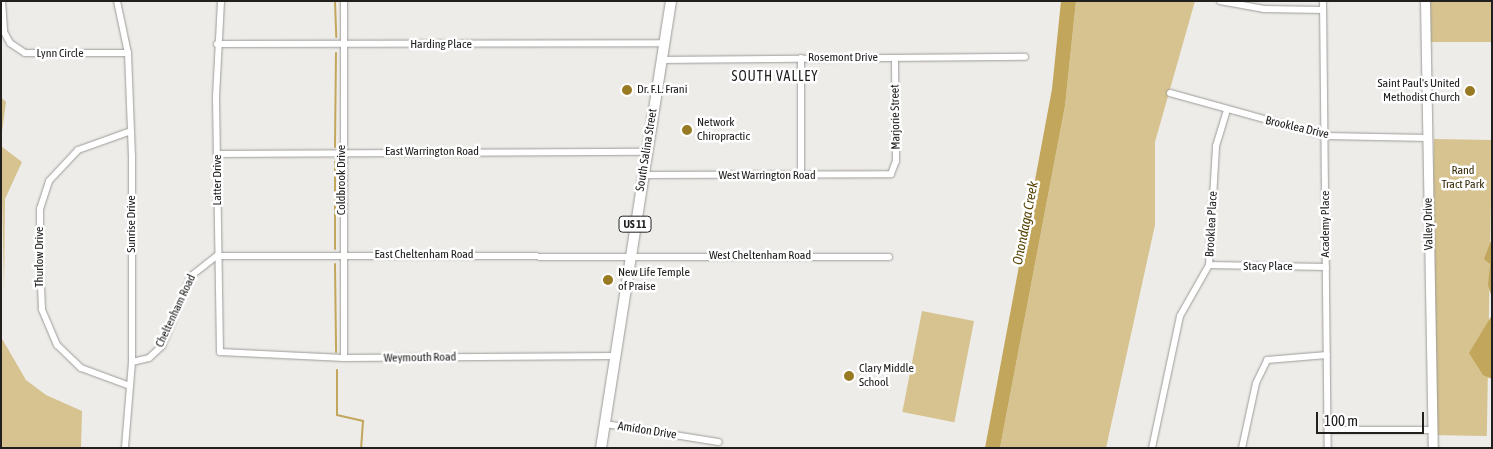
<!DOCTYPE html>
<html>
<head>
<meta charset="utf-8">
<style>
	body { margin:0 }
	#map { position:relative; width:1493px; height:449px; overflow:hidden; background:#eeece9; font-family:"Asap Condensed",sans-serif }
	div>[style] { position:absolute }
	.green>* { inset:0; background:#d6c390; transform-origin:0 0 }
	.water>* { inset:0; background:#c2a65b }
	.stream>* { height:2px; margin:-1px; padding:0 1px; transform-origin:1px; border-radius:1px; background:#c2a65b }
	.roads { filter:drop-shadow(0 0 1px #9c9b98) drop-shadow(0 0 1px #9c9b98) }
	.minor>* { height:6px; margin:-3px; padding:0 3px; transform-origin:3px; border-radius:3px; background:#fff }
	.secondary>* { height:9px; margin:-4.5px; padding:0 4.5px; transform-origin:4.5px; border-radius:4.5px; background:#fff }
	.primary>* { height:10px; margin:-5px; padding:0 5px; transform-origin:5px; border-radius:5px; background:#fff }
	.dots>* { width:14px; height:14px; translate:-50% -50%; box-sizing:border-box; border:2px solid #fff; border-radius:50% }
	span { translate:-50% -50%; white-space:nowrap; text-align:center; line-height:1.15; -webkit-text-stroke:5px #fff; paint-order:stroke }
	.shield-label span { padding:1px 4px; background:#fff; border:1px solid; border-radius:4px; -webkit-text-stroke-width:0 }
	.shield-label { font-size:11px; color:#21201f; font-weight:700 }
	.street-label { font-size:12px; color:#21201f }
	.poi-label { font-size:12px; color:#21201f }
	.right { translate:-100% -50%; text-align:right }
	.left { translate:0 -50%; text-align:left }
	.park-label { font-size:12px; color:#382d0a }
	.neighbourhood-label { font-size:14px; color:#21201f; letter-spacing:1px }
	.water-label { font-size:14px; color:#584506; font-style:italic }
	.frame { position:absolute; inset:0; border:2px solid #21201f; pointer-events:none }
	.scale { position:absolute; left:1316px; top:412px; width:108px; height:22px; box-sizing:border-box; border:2px solid #21201f; border-top:0; padding-left:6px; font-size:15px; line-height:18px; white-space:nowrap; color:#21201f; -webkit-text-stroke:4px #fff; paint-order:stroke }
</style>
</head>
<body>
<div id="map">
	<div class="green">
		<i style="clip-path:polygon(1076px 1px,1195px 1px,1155px 142px,1155px 225px,1106px 448px,1000px 448px,1065px 106px)"></i>
		<i style="left:1430px;top:1px;width:62px;height:41px"></i>
		<i style="clip-path:polygon(1px 97px,6px 102px,1px 139px)"></i>
		<i style="left:1434px;top:139px;width:58px;height:296px;rotate:1deg"></i>
		<i style="clip-path:polygon(1px 146px,22px 162px,5px 199px,4px 293px)"></i>
		<i style="left:922px;top:311px;width:53px;height:103px;rotate:11deg"></i>
		<i style="clip-path:polygon(1px 337px,26px 380px,46px 395px,82px 411px,81px 448px,1px 448px)"></i>
	</div>
	<div class="water">
		<i style="clip-path:polygon(1061px 1px,1076px 1px,1065px 106px,1000px 448px,985px 448px,1052px 89px)"></i>
		<i style="clip-path:polygon(1492px 238px,1492px 298px,1488px 285px,1490px 264px,1484px 259px)"></i>
		<i style="clip-path:polygon(1492px 315px,1492px 379px,1483px 375px,1469px 353px)"></i>
	</div>
	<div class="stream">
		<i style="left:335px;top:1px;width:36px;rotate:88deg"></i>
		<i style="left:335px;top:147px;width:94px;rotate:-89.4deg"></i>
		<i style="left:335px;top:162px;width:87px;rotate:90deg"></i>
		<i style="left:335px;top:264px;width:88px;rotate:89.3deg"></i>
		<i style="left:337px;top:370px;width:45px;rotate:90deg"></i>
		<i style="left:337px;top:415px;width:27px;rotate:13deg"></i>
		<i style="left:363px;top:421px;width:27px;rotate:94deg"></i>
	</div>
	<div class="roads">
		<div class="minor">
			<i style="left:2px;top:1px;width:31px;rotate:86deg"></i>
			<i style="left:4px;top:32px;width:13px;rotate:61deg"></i>
			<i style="left:10px;top:43px;width:18px;rotate:34deg"></i>
			<i style="left:25px;top:53px;width:103px"></i>
			<i style="left:117px;top:1px;width:53px;rotate:78.1deg"></i>
			<i style="left:128px;top:53px;width:102px;rotate:87.8deg"></i>
			<i style="left:132px;top:155px;width:207px;rotate:90deg"></i>
			<i style="left:132px;top:362px;width:86px;rotate:94.7deg"></i>
			<i style="left:221px;top:1px;width:97px;rotate:93deg"></i>
			<i style="left:216px;top:98px;width:254px;rotate:89.1deg"></i>
			<i style="left:220px;top:352px;width:124px;rotate:2.8deg"></i>
			<i style="left:344px;top:358px;width:271px;rotate:-0.4deg"></i>
			<i style="left:344px;top:1px;width:357px;rotate:90deg"></i>
			<i style="left:1220px;top:1px;width:45px;rotate:10.3deg"></i>
			<i style="left:1264px;top:9px;width:59px;rotate:1deg"></i>
			<i style="left:1323px;top:1px;width:447px;rotate:89.4deg"></i>
			<i style="left:217px;top:44px;width:447px;rotate:-0.1deg"></i>
			<i style="left:662px;top:60px;width:363px;rotate:-0.5deg"></i>
			<i style="left:1170px;top:93px;width:162px;rotate:15.4deg"></i>
			<i style="left:1326px;top:136px;width:102px;rotate:1.1deg"></i>
			<i style="left:218px;top:154px;width:429px;rotate:-0.3deg"></i>
			<i style="left:643px;top:175px;width:248px;rotate:-0.2deg"></i>
			<i style="left:891px;top:174px;width:14px;rotate:-69deg"></i>
			<i style="left:896px;top:161px;width:103px;rotate:-90.6deg"></i>
			<i style="left:801px;top:175px;width:117px;rotate:-90deg"></i>
			<i style="left:1209px;top:265px;width:117px;rotate:1deg"></i>
			<i style="left:132px;top:362px;width:17px;rotate:-13deg"></i>
			<i style="left:149px;top:358px;width:18px;rotate:-43deg"></i>
			<i style="left:162px;top:346px;width:76px;rotate:-67.5deg"></i>
			<i style="left:191px;top:276px;width:33px;rotate:-38deg"></i>
			<i style="left:217px;top:256px;width:672px;rotate:0.09deg"></i>
			<i style="left:130px;top:386px;width:52px;rotate:-159.8deg"></i>
			<i style="left:81px;top:368px;width:33px;rotate:-136deg"></i>
			<i style="left:57px;top:345px;width:39px;rotate:-113deg"></i>
			<i style="left:42px;top:309px;width:46px;rotate:-92.5deg"></i>
			<i style="left:40px;top:263px;width:54px;rotate:-90deg"></i>
			<i style="left:40px;top:209px;width:29px;rotate:-72deg"></i>
			<i style="left:49px;top:181px;width:42px;rotate:-46.9deg"></i>
			<i style="left:78px;top:150px;width:56px;rotate:-19.7deg"></i>
			<i style="left:605px;top:424px;width:115px;rotate:9deg"></i>
			<i style="left:1328px;top:430px;width:105px"></i>
			<i style="left:1152px;top:448px;width:135px;rotate:-78deg"></i>
			<i style="left:1180px;top:316px;width:59px;rotate:-60.4deg"></i>
			<i style="left:1209px;top:265px;width:119px;rotate:-86.6deg"></i>
			<i style="left:1216px;top:146px;width:38px;rotate:-73deg"></i>
			<i style="left:1242px;top:448px;width:66px;rotate:-77.8deg"></i>
			<i style="left:1256px;top:383px;width:25px;rotate:-64deg"></i>
			<i style="left:1267px;top:360px;width:60px;rotate:-4.8deg"></i>
		</div>
		<div class="secondary">
			<i style="left:1425px;top:1px;width:447px;rotate:89deg"></i>
		</div>
		<div class="primary">
			<i style="left:601px;top:448px;width:452px;rotate:-81.1deg"></i>
		</div>
	</div>
	<div class="dots">
		<i style="left:627px;top:90px;background:#977a22"></i>
		<i style="left:1470px;top:91px;background:#977a22"></i>
		<i style="left:687px;top:130px;background:#977a22"></i>
		<i style="left:608px;top:280px;background:#977a22"></i>
		<i style="left:849px;top:376px;background:#977a22"></i>
	</div>
	<div class="shield-label">
		<span style="left:635px;top:224px">US 11</span>
	</div>
	<div class="street-label">
		<span style="left:441px;top:45px">Harding Place</span>
		<span style="left:60px;top:54px">Lynn Circle</span>
		<span style="left:843px;top:58px">Rosemont Drive</span>
		<span style="left:896px;top:117px;rotate:-91deg">Marjorie Street</span>
		<span style="left:1297px;top:128px;rotate:13deg">Brooklea Drive</span>
		<span style="left:647px;top:150px;rotate:-81deg">South Salina Street</span>
		<span style="left:432px;top:152px">East Warrington Road</span>
		<span style="left:767px;top:176px">West Warrington Road</span>
		<span style="left:218px;top:180px;rotate:-90deg">Latter Drive</span>
		<span style="left:342px;top:180px;rotate:-90deg">Coldbrook Drive</span>
		<span style="left:132px;top:224px;rotate:-90deg">Sunrise Drive</span>
		<span style="left:1212px;top:224px;rotate:-87deg">Brooklea Place</span>
		<span style="left:1326px;top:224px;rotate:-90deg">Academy Place</span>
		<span style="left:1429px;top:224px;rotate:-91deg">Valley Drive</span>
		<span style="left:424px;top:255px">East Cheltenham Road</span>
		<span style="left:760px;top:256px">West Cheltenham Road</span>
		<span style="left:40px;top:257px;rotate:-90deg">Thurlow Drive</span>
		<span style="left:1268px;top:267px">Stacy Place</span>
		<span style="left:176px;top:311px;rotate:-65deg">Cheltenham Road</span>
		<span style="left:420px;top:358px;rotate:-1deg">Weymouth Road</span>
		<span style="left:647px;top:431px;rotate:9deg">Amidon Drive</span>
	</div>
	<div class="poi-label">
		<span class="right" style="left:1460px;top:91px">Saint Paul's United<br>Methodist Church</span>
		<span class="left" style="left:637px;top:90px">Dr. F.L. Frani</span>
		<span class="left" style="left:697px;top:130px">Network<br>Chiropractic</span>
		<span class="left" style="left:618px;top:280px">New Life Temple<br>of Praise</span>
		<span class="left" style="left:859px;top:376px">Clary Middle<br>School</span>
	</div>
	<div class="park-label">
		<span style="left:1463px;top:178px">Rand<br>Tract Park</span>
	</div>
	<div class="neighbourhood-label">
		<span style="left:775px;top:76px">SOUTH VALLEY</span>
	</div>
	<div class="water-label">
		<span style="left:1025px;top:223px;rotate:-79deg">Onondaga Creek</span>
	</div>
	<div class="frame"></div>
	<div class="scale">100 m</div>
</div>
</body>
</html>
